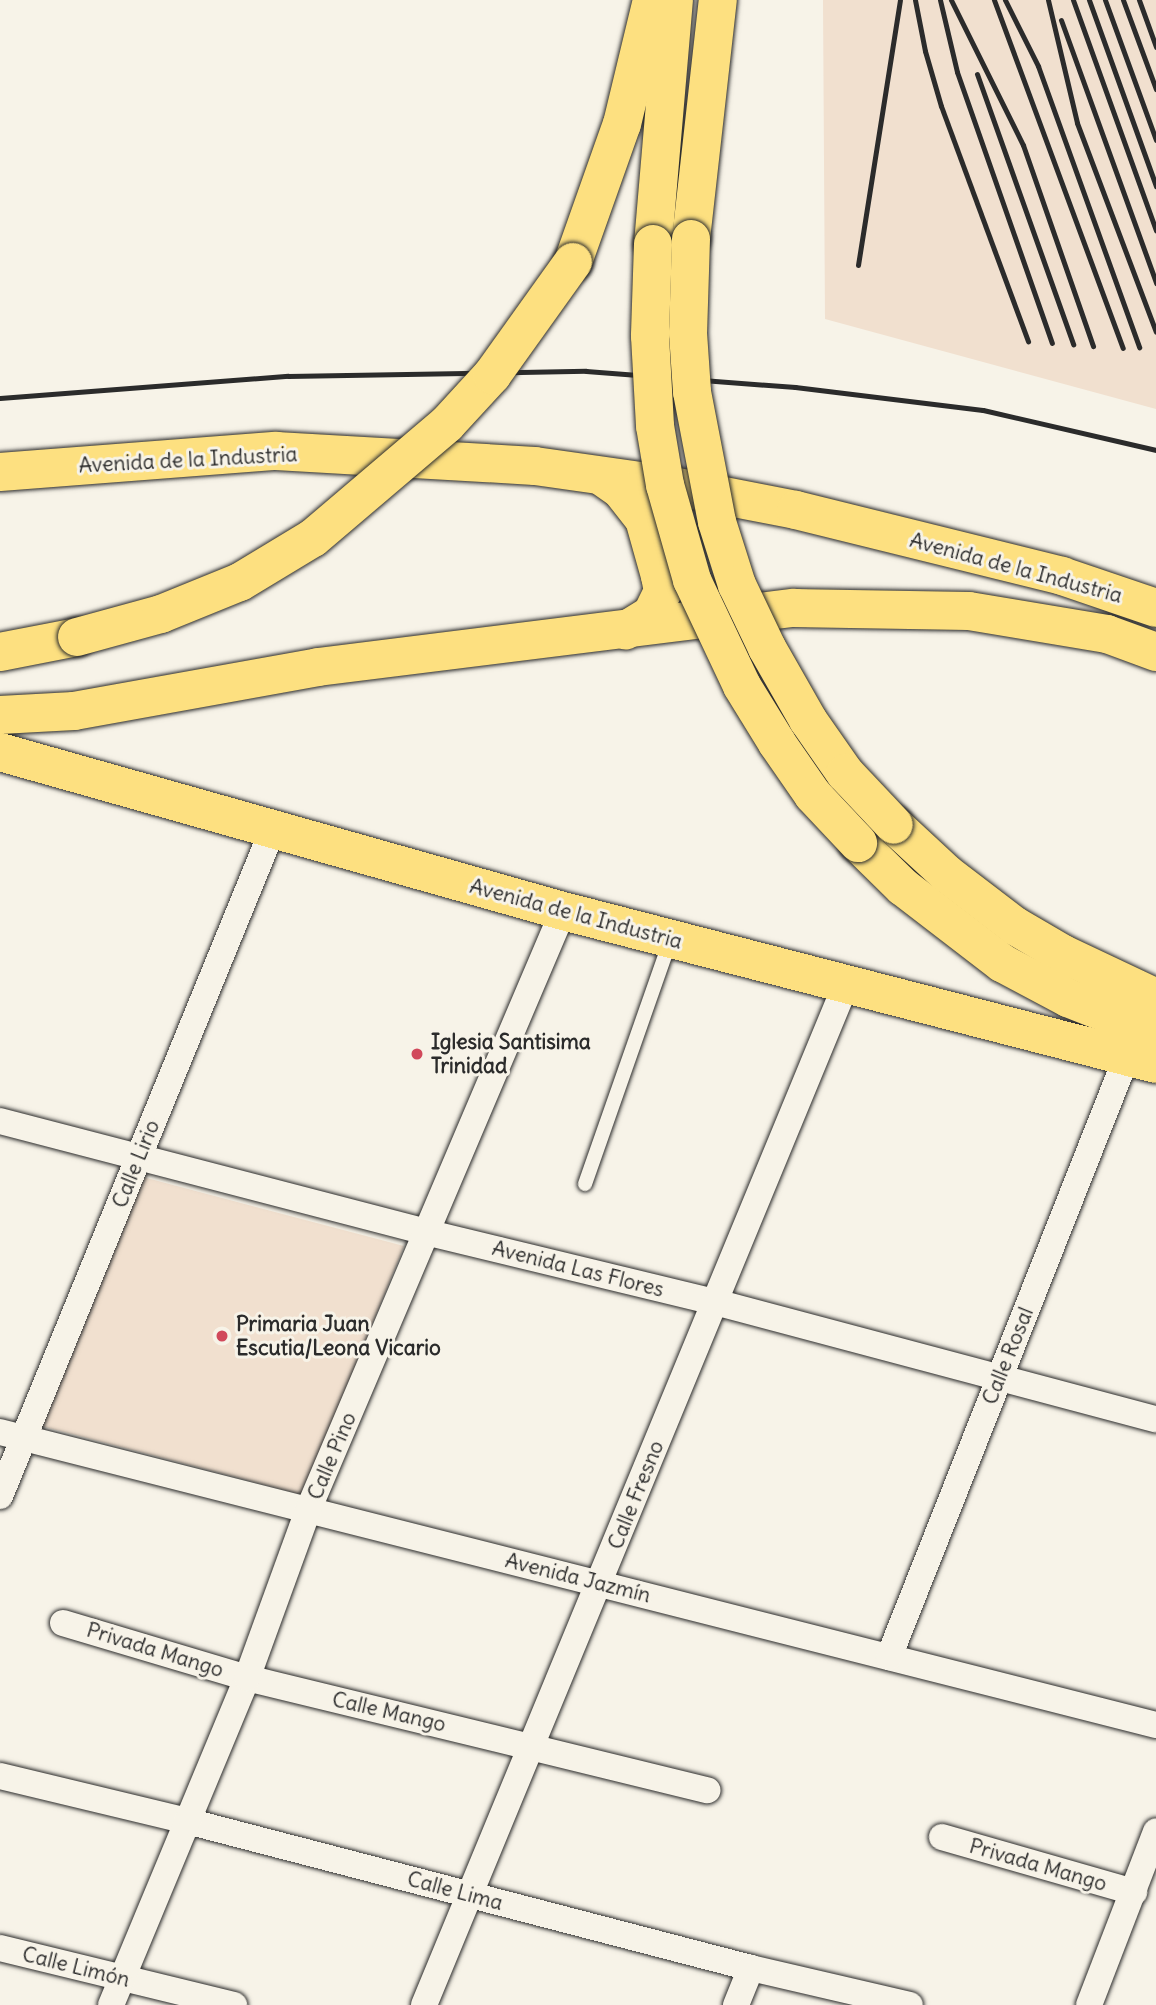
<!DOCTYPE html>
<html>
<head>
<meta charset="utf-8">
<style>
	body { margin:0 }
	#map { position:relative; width:1156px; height:2005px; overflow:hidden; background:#f7f3e8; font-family:Delius,sans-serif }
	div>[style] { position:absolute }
	.built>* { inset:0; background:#f1e0cf }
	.roads { filter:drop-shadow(0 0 2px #2b2b2b) drop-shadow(0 0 2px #2b2b2b) }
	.service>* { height:14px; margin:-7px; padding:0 7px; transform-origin:7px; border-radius:7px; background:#f7f3e8 }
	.minor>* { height:26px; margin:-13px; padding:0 13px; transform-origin:13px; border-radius:13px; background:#f7f3e8 }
	.trunk>* { height:38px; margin:-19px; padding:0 19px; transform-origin:19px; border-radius:19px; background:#fde080 }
	.rail>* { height:5px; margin:-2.5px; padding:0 2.5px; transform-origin:2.5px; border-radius:2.5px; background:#2b2b2b }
	.bridges { filter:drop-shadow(0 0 2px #2b2b2b) drop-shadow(0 0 2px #2b2b2b) }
	.trunk-bridge>* { height:38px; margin:-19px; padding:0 19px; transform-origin:19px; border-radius:19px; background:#fde080 }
	.dots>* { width:19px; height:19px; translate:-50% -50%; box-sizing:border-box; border:4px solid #f7f3e8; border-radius:50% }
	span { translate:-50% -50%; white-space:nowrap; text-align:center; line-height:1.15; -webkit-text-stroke:6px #f7f3e8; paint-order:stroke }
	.street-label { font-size:21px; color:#2b2b2b }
	.poi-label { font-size:21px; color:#2b2b2b; font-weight:700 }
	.left { translate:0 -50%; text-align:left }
</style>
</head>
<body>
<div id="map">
	<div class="built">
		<i style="clip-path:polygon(823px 0,1156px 0,1156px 409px,825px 319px)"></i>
		<i style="clip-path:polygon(139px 1176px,404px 1246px,303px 1495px,41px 1426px)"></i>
	</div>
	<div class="roads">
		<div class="service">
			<i style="left:585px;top:1184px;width:257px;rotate:-70.7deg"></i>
		</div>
		<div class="minor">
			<i style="left:0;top:1121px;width:443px;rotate:14.6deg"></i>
			<i style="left:429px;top:1233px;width:294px;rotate:13.6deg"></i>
			<i style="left:715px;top:1302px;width:456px;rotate:14.9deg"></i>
			<i style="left:0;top:1432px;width:1193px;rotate:14.22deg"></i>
			<i style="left:0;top:1496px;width:718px;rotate:-67.75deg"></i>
			<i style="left:63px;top:1623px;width:192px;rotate:16.6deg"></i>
			<i style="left:247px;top:1678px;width:474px;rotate:13.7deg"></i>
			<i style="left:889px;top:1657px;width:646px;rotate:-68.4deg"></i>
			<i style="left:0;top:1776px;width:192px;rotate:13.5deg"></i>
			<i style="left:187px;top:1821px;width:583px;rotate:14.61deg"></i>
			<i style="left:751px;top:1968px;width:163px;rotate:13.1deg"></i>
			<i style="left:942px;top:1837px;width:200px;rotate:16deg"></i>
			<i style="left:0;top:1948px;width:241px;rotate:13.7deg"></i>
			<i style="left:111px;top:2005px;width:354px;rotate:-67.4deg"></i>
			<i style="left:247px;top:1678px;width:181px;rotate:-70deg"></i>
			<i style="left:309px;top:1508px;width:649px;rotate:-66.95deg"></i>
			<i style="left:424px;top:2005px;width:1105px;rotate:-67.54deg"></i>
			<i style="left:736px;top:2005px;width:40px;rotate:-68deg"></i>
			<i style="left:1089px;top:2005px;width:186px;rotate:-68.9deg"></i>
		</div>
		<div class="trunk">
			<i style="left:691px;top:239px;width:241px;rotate:-83.6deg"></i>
			<i style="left:653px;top:244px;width:245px;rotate:-85.1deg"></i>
			<i style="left:573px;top:262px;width:146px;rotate:-70.5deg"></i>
			<i style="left:622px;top:124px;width:128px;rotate:-76.4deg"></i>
			<i style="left:0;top:472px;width:277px;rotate:-4.4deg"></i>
			<i style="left:276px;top:451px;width:259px;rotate:3.3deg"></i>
			<i style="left:535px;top:466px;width:128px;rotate:8.1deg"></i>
			<i style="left:662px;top:484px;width:136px;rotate:11deg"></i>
			<i style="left:796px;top:510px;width:274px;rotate:13.9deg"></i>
			<i style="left:1062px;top:576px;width:99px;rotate:18.8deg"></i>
			<i style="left:601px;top:476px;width:24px;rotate:35deg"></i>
			<i style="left:621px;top:490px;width:37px;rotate:52deg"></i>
			<i style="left:644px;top:519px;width:59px;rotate:74.3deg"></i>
			<i style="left:660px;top:576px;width:15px;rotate:79deg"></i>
			<i style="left:663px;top:591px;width:25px;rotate:116deg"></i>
			<i style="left:652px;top:614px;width:31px;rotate:148deg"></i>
			<i style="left:0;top:652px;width:78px;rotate:-11deg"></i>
			<i style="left:0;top:715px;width:74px;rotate:-3.1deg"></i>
			<i style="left:74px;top:711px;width:248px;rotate:-10.2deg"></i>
			<i style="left:318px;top:667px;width:480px;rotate:-7.1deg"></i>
			<i style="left:794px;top:608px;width:175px;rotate:1deg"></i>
			<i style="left:969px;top:611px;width:140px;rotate:9.5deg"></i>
			<i style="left:1107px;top:634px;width:52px;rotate:20.2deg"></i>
			<i style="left:0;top:752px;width:585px;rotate:15.77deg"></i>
			<i style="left:563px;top:911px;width:612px;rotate:14.47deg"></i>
			<i style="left:894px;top:825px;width:72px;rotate:42.8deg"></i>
			<i style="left:947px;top:874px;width:86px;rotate:37.4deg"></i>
			<i style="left:1015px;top:926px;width:56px;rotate:30.3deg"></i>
			<i style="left:1063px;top:954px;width:103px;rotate:25.3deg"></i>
			<i style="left:858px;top:843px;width:63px;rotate:44.4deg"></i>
			<i style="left:903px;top:887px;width:125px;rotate:37.5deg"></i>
			<i style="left:1002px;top:963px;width:75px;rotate:27.9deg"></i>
			<i style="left:1068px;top:998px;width:95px;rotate:21.7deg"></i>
		</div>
	</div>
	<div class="rail">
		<i style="left:915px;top:0;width:52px;rotate:78.9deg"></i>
		<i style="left:925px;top:51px;width:57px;rotate:73.8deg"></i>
		<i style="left:941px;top:106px;width:251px;rotate:69.7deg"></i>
		<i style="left:940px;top:0;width:74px;rotate:76.7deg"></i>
		<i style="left:957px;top:72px;width:287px;rotate:70.7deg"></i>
		<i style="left:951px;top:0;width:162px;rotate:63.6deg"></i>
		<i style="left:1023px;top:145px;width:213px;rotate:70.8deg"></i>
		<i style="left:994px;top:0;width:371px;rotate:69.7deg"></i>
		<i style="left:1005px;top:0;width:74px;rotate:63.4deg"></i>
		<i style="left:1038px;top:66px;width:299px;rotate:70.2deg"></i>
		<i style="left:1048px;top:0;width:126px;rotate:76.7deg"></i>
		<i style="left:1077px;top:123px;width:223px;rotate:69.3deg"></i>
		<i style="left:1073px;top:0;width:245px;rotate:70.2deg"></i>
		<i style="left:1089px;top:0;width:198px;rotate:70.2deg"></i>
		<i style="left:1105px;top:0;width:149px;rotate:70deg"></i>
		<i style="left:1123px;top:0;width:95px;rotate:69.7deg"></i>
		<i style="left:1139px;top:0;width:50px;rotate:70.1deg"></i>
		<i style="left:1061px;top:20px;width:280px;rotate:70.1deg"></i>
		<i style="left:977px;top:74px;width:287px;rotate:70.4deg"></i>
		<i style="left:858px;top:265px;width:268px;rotate:-81deg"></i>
		<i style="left:0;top:398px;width:289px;rotate:-4.4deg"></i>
		<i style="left:288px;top:376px;width:298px;rotate:-1deg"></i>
		<i style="left:586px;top:371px;width:210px;rotate:4.4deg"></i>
		<i style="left:795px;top:387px;width:189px;rotate:7deg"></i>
		<i style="left:983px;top:410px;width:178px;rotate:13deg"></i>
	</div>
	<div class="bridges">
		<div class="trunk-bridge">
			<i style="left:691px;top:239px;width:94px;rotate:91.8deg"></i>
			<i style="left:688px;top:333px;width:59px;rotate:86.1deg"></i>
			<i style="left:692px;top:392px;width:132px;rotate:79.1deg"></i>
			<i style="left:717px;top:522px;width:66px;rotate:72.4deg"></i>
			<i style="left:737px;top:585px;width:70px;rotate:64.5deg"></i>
			<i style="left:767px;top:648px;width:83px;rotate:60.3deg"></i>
			<i style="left:808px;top:720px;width:65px;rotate:55.1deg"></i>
			<i style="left:845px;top:773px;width:71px;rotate:46.7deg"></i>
			<i style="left:653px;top:244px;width:92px;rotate:91.9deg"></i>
			<i style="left:650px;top:336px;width:90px;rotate:86.8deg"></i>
			<i style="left:655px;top:426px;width:60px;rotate:80.4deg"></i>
			<i style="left:665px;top:485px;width:99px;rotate:74.1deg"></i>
			<i style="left:692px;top:580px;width:117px;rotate:64.7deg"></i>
			<i style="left:742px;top:686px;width:67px;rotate:58.4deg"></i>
			<i style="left:777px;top:743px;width:63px;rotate:55.3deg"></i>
			<i style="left:813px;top:795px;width:66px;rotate:46.8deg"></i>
			<i style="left:77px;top:637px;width:87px;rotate:-15.3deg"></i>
			<i style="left:161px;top:614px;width:85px;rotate:-22.1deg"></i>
			<i style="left:240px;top:582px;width:85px;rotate:-31.1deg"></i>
			<i style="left:313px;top:538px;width:176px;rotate:-40.4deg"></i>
			<i style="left:447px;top:424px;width:67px;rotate:-47.4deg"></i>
			<i style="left:492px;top:375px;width:139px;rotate:-54.4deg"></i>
		</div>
	</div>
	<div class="dots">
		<i style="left:417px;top:1054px;background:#d1495b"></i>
		<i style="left:222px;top:1336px;background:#d1495b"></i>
	</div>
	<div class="street-label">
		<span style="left:188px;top:460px;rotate:-3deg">Avenida de la Industria</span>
		<span style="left:1016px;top:568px;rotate:15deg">Avenida de la Industria</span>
		<span style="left:576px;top:914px;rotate:15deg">Avenida de la Industria</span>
		<span style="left:136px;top:1164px;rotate:-68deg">Calle Lirio</span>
		<span style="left:578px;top:1269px;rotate:14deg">Avenida Las Flores</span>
		<span style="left:1008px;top:1356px;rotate:-68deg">Calle Rosal</span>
		<span style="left:332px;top:1456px;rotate:-67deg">Calle Pino</span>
		<span style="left:636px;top:1495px;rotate:-68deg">Calle Fresno</span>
		<span style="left:578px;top:1578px;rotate:14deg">Avenida Jazmín</span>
		<span style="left:155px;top:1650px;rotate:17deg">Privada Mango</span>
		<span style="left:389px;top:1712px;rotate:13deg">Calle Mango</span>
		<span style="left:1038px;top:1865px;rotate:16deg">Privada Mango</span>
		<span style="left:455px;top:1891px;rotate:15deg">Calle Lima</span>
		<span style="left:76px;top:1967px;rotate:14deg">Calle Limón</span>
	</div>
	<div class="poi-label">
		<span class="left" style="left:431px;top:1054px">Iglesia Santisima<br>Trinidad</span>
		<span class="left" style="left:236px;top:1336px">Primaria Juan<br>Escutia/Leona Vicario</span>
	</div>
</div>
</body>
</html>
